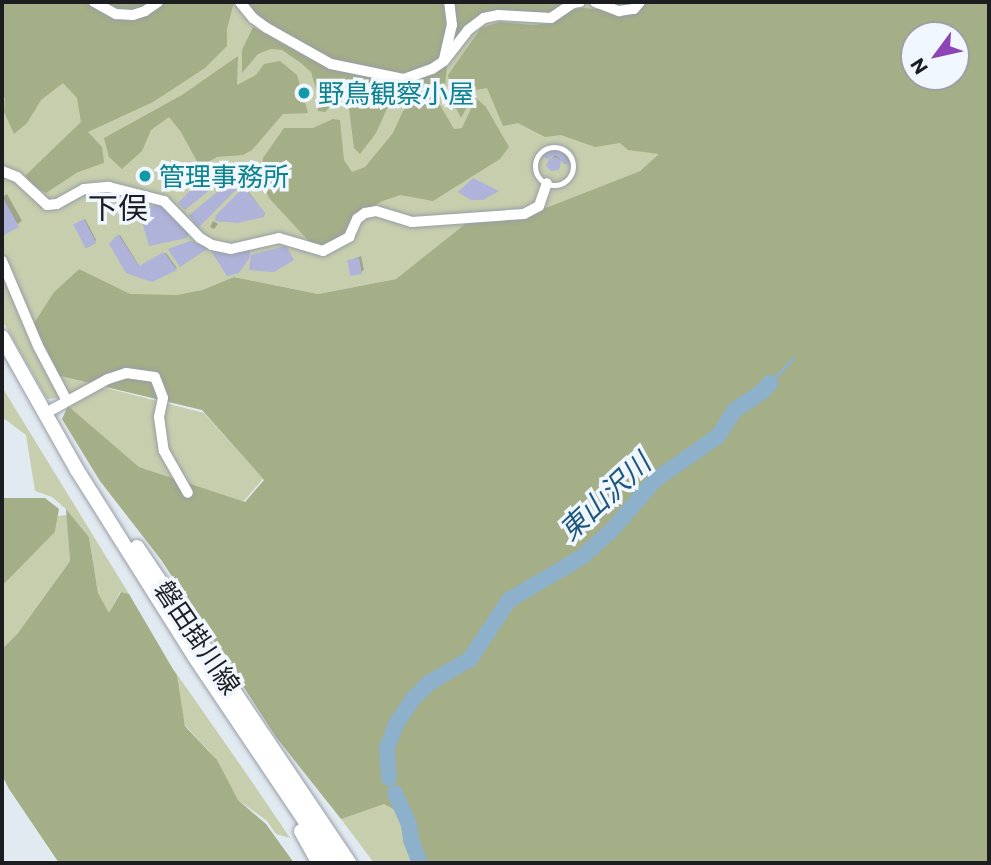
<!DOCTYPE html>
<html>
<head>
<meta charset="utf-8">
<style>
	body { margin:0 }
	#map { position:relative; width:991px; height:865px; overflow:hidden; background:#e2eaf1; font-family:Commissioner,"Noto Sans JP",sans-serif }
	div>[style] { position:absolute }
	.green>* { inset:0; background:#c6cead }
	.forest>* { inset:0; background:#a4ae87 }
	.shadow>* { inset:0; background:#0003; transform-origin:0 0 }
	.stream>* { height:2.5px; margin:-1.25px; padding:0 1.25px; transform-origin:1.25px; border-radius:1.25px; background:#8db0cb }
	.river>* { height:16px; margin:-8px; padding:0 8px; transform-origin:8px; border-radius:8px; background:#8db0cb }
	.building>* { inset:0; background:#afb2d9; transform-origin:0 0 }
	.roads { filter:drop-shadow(0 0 2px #979ea5) drop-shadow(0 0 2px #979ea5) }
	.lane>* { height:5px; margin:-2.5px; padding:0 2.5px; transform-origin:2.5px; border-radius:2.5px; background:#fff }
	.lane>.ring { margin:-2.5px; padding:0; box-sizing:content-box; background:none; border:5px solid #fff; border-radius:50% }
	.street>* { height:10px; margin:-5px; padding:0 5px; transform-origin:5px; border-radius:5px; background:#fff }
	.secondary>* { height:14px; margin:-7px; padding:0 7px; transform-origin:7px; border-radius:7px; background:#fff }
	.dots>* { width:19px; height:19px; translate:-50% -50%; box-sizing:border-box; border:4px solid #f0f7fe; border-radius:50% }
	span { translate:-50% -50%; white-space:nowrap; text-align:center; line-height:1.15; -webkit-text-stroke:7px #f0f7fe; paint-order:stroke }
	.culture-label { font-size:26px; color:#0d838f }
	.left { translate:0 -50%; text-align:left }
	.street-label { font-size:26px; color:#1b1d20 }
	.water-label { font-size:28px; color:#1e577d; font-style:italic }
	.quarter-label { font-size:30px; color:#1b1d20 }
	.frame { position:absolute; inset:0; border:4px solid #1b1d20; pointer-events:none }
	.north { position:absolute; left:900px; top:21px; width:70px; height:70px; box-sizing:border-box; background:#f0f7fe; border:2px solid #9ba0a5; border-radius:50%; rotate:237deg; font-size:19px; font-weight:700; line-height:28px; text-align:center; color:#1b1d20 }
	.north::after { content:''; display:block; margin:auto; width:24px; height:32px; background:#8d44b6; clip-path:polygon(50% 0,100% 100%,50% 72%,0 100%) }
</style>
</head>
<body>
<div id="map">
	<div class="green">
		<i style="clip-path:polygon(2px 2px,236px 2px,480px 21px,585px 2px,619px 11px,681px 112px,682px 135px,640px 171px,548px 207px,465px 224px,396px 279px,318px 294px,234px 277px,202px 290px,176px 295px,130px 296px,79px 269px,54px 292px,36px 331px,56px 378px,60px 376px,204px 413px,263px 479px,243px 502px,139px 467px,67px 408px,65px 402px,62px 404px,58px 398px,47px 399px,2px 320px)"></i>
		<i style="clip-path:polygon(2px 387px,129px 594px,120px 592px,109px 614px,98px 593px,89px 537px,66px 509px,52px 497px,35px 491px,26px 435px,2px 417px)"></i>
		<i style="clip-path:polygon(67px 515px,70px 561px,18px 633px,2px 649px,2px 586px,55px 532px,58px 516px)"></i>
		<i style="clip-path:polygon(174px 670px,248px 776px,290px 838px,276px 834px,267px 821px,238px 800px,211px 753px,185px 725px)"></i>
		<i style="clip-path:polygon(384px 801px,408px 817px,424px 863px,374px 863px,341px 819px)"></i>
	</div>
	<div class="forest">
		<i style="clip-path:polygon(2px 2px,158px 2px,146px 12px,153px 11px,166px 2px,234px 2px,227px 29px,227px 46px,205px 68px,153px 102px,88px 132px,102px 147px,104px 163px,78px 172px,46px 193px,29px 184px,26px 175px,81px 122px,77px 98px,63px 83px,41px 100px,27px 123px,14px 134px,4px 112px,5px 98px,2px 95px)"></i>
		<i style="clip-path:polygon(237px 2px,582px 2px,538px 18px,480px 21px,419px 78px,435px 74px,447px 65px,445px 88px,390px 102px,376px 133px,360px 154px,354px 148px,348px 101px,333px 104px,325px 112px,318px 111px,318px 95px,311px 72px,301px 63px,282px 50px,271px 49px,258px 54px,242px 73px,242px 50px,253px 27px,310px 59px,350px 73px,310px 54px)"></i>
		<i style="clip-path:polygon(evenodd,585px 2px,989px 2px,989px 863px,423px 863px,410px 818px,384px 804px,341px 819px,276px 737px,162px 561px,100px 481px,62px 419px,68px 406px,139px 467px,245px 502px,264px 480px,202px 410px,60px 376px,33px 325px,54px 292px,79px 269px,130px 294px,176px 295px,202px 290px,234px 277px,318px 294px,396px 279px,465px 224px,548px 207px,640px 171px,659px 154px,628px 150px,620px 143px,595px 147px,561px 135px,545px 137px,518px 123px,503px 126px,487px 88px,476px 90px,461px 118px,451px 98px,448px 75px,481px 28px,500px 22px,533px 25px,550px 23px,571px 10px,583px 8px,612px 10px,585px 2px,914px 35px,956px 35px,956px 77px,914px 77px,914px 35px)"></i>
		<i style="clip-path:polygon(238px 56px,237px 85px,256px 75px,264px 64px,280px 61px,297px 75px,308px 113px,283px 114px,252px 150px,243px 155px,217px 157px,200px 167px,181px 132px,169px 117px,151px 130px,142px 151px,122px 169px,109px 157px,104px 138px,182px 95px)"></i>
		<i style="clip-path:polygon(434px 95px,454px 129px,462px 128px,476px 98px,486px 107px,509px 147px,500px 159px,433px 201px,400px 195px,380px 202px,365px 213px,349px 237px,318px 251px,269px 198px,260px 178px,263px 158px,284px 128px,313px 128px,333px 119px,340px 120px,344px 160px,352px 172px,365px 167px,393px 133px,403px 111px,414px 101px)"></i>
		<i style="clip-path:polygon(2px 498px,45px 498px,59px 509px,55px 532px,2px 586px)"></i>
		<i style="clip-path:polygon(66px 509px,89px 537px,98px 593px,109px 613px,121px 592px,129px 594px,177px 676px,185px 726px,217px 760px,238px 800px,266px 824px,294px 863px,59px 863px,9px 789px,2px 775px,2px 649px,18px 633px,70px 561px)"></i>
	</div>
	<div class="shadow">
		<i style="clip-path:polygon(557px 148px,564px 151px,570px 163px,561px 158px,559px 168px,550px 160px,557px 153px,544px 154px)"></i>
		<i style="clip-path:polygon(246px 188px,265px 214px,218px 216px)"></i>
		<i style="clip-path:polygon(7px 194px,22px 221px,5px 233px,2px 227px,2px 197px)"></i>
		<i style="left:85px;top:219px;width:24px;height:10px;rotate:62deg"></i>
		<i style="clip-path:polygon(213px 221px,218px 224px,214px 229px,210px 227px)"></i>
		<i style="clip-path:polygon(120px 235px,140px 267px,166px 253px,177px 268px,152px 280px,111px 244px)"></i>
		<i style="clip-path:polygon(361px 256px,364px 270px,361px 272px,349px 261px)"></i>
	</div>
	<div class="stream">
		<i style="left:770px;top:383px;width:34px;rotate:-47deg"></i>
	</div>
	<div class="river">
		<i style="left:389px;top:778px;width:30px;rotate:-94deg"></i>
		<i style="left:387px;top:748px;width:26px;rotate:-69deg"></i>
		<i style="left:396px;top:724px;width:29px;rotate:-56deg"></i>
		<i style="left:412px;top:700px;width:24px;rotate:-45deg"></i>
		<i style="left:429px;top:683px;width:48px;rotate:-30.3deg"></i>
		<i style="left:470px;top:659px;width:71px;rotate:-56.5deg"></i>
		<i style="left:509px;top:600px;width:85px;rotate:-30.5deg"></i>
		<i style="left:582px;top:557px;width:40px;rotate:-42deg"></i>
		<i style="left:612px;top:530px;width:66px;rotate:-49.3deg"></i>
		<i style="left:655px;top:480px;width:77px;rotate:-34.9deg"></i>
		<i style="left:718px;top:436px;width:31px;rotate:-57deg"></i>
		<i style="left:735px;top:410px;width:34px;rotate:-34deg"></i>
		<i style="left:763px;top:391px;width:11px;rotate:-49deg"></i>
		<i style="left:395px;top:793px;width:35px;rotate:66deg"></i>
		<i style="left:409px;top:825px;width:15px;rotate:82deg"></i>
		<i style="left:411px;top:840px;width:25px;rotate:69deg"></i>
	</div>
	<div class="building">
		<i style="clip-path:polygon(555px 149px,563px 151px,570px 165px,564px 164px,556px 155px,547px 159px,541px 154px)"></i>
		<i style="clip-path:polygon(556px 157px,561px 161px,559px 170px,551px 171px,546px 166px,549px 159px)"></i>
		<i style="clip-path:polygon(215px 165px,229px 166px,233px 171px,185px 210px,178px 203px)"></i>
		<i style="left:143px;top:169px;width:9px;height:12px;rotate:21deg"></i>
		<i style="clip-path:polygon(238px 175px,241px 179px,239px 187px,198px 228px,189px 215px)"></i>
		<i style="clip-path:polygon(473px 178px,499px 191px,483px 200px,471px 200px,458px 192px)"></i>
		<i style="clip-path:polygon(244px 187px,265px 213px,264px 217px,238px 223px,215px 221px,216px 215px)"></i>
		<i style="clip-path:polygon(2px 196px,19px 227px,4px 235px,2px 230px)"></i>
		<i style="clip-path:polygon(157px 203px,167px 208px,191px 233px,186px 238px,149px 246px,140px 214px)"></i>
		<i style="left:84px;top:219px;width:27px;height:12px;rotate:63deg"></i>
		<i style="clip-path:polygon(118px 234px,139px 266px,164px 252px,177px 270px,152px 282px,126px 273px,109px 244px)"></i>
		<i style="clip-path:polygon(190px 241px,210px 247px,180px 267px,168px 249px)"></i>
		<i style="clip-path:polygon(286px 246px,294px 260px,274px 272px,249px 270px,251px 255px)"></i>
		<i style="clip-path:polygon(212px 248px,250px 249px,250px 257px,239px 273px,227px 276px,211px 251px)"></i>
		<i style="left:359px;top:258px;width:16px;height:12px;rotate:79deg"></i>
	</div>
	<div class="roads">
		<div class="lane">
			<i class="ring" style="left:535px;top:147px;width:33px;height:33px"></i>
		</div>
		<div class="street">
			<i style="left:94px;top:2px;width:25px;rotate:29deg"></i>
			<i style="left:116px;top:14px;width:17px;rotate:3deg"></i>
			<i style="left:133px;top:15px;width:13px;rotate:-18deg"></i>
			<i style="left:145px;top:11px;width:16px;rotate:-35deg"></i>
			<i style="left:240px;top:2px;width:21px;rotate:51deg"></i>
			<i style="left:253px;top:18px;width:17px;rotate:36deg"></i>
			<i style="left:267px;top:28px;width:73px;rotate:29.4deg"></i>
			<i style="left:331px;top:64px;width:75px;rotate:11.6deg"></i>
			<i style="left:404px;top:79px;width:30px;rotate:-20deg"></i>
			<i style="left:432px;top:69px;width:14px;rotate:-34deg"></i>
			<i style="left:444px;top:61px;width:39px;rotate:-52deg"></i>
			<i style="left:468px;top:30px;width:20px;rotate:-37deg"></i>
			<i style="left:484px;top:18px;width:14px;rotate:-12deg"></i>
			<i style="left:498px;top:15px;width:53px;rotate:3.2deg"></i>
			<i style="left:551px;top:18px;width:27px;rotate:-34deg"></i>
			<i style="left:573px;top:3px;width:7px;rotate:-8deg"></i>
			<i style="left:595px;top:2px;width:26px;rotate:21deg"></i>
			<i style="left:619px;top:11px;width:15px;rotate:-8deg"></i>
			<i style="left:634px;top:9px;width:9px;rotate:-49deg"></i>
			<i style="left:444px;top:59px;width:35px;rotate:-77deg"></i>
			<i style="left:452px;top:25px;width:23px;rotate:-97deg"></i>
			<i style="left:2px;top:171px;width:16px;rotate:22deg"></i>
			<i style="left:17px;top:177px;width:41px;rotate:43deg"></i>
			<i style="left:47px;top:205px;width:10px;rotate:-6deg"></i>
			<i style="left:57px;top:204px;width:31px;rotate:-29deg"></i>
			<i style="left:84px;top:189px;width:25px;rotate:-5deg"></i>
			<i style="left:109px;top:187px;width:57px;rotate:14.3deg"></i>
			<i style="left:164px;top:201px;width:52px;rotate:45.8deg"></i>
			<i style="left:200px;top:238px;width:14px;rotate:30deg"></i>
			<i style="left:212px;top:245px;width:19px;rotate:12deg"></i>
			<i style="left:231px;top:249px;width:49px;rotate:-12.9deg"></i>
			<i style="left:279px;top:238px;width:46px;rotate:16.5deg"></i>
			<i style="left:323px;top:251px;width:30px;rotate:-28deg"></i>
			<i style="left:349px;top:237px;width:20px;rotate:-66deg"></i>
			<i style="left:357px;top:219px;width:10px;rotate:-37deg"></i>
			<i style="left:365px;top:213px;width:11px;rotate:-10deg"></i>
			<i style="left:376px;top:211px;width:38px;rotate:17deg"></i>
			<i style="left:412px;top:222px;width:112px;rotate:-4.1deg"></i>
			<i style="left:524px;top:214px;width:17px;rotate:-28deg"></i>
			<i style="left:539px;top:206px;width:24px;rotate:-71deg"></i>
			<i style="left:2px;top:261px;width:92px;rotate:67deg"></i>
			<i style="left:38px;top:346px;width:62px;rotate:62.2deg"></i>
			<i style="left:44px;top:414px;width:73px;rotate:-28.7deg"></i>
			<i style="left:108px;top:379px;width:19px;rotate:-18deg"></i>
			<i style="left:126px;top:373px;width:29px;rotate:8deg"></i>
			<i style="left:155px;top:377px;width:22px;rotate:69deg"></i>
			<i style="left:163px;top:398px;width:19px;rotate:102deg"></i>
			<i style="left:159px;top:417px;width:34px;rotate:82deg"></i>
			<i style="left:164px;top:451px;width:48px;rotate:60.3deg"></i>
		</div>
		<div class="secondary">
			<i style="left:2px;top:337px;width:153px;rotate:60.6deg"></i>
			<i style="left:77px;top:470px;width:220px;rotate:57.8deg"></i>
			<i style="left:194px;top:656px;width:249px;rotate:56.1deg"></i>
			<i style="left:137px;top:547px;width:381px;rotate:56.1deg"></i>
			<i style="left:301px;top:831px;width:37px;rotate:61deg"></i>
		</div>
	</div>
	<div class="dots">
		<i style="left:304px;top:93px;background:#0f9aa8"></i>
		<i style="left:145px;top:176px;background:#0f9aa8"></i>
	</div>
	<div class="culture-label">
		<span class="left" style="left:318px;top:93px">野鳥観察小屋</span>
		<span class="left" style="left:159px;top:176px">管理事務所</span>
	</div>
	<div class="street-label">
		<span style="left:198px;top:637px;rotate:56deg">磐田掛川線</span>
	</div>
	<div class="water-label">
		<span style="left:604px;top:496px;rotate:-43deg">東山沢川</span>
	</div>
	<div class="quarter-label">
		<span style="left:118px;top:207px">下俣</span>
	</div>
	<div class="frame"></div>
	<div class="north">N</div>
</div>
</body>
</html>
